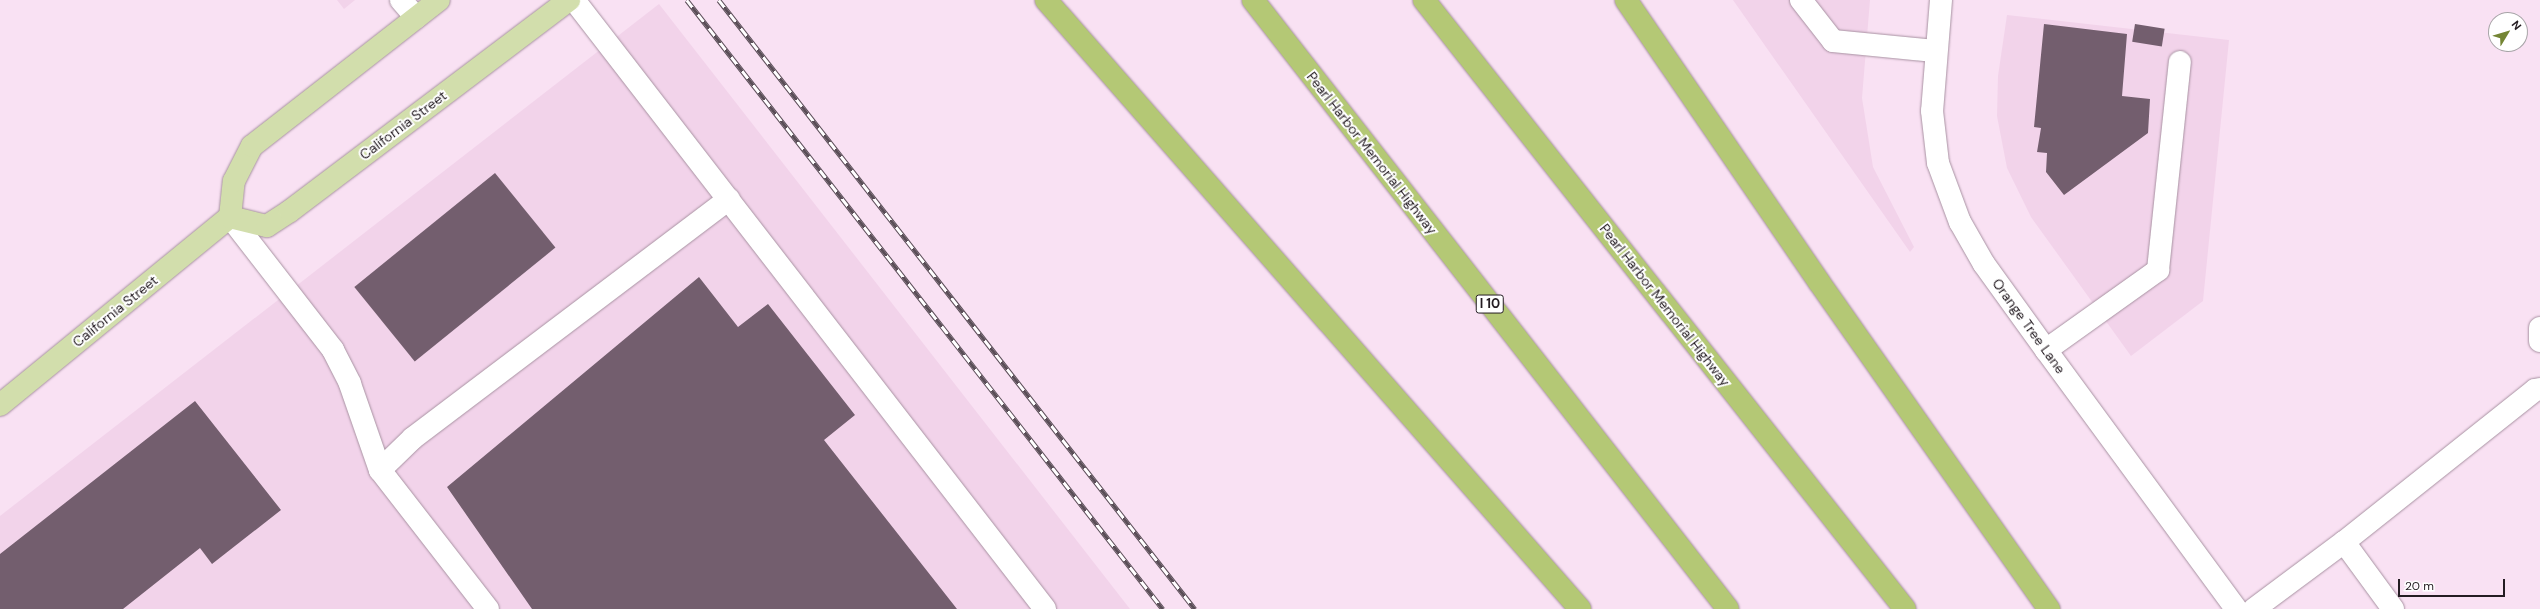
<!DOCTYPE html>
<html>
<head>
<meta charset="utf-8">
<style>
	body { margin:0 }
	#map { position:relative; width:2540px; height:609px; overflow:hidden; background:#f9e1f3; font-family:"DM Sans",sans-serif }
	div>[style] { position:absolute }
	.built>* { inset:0; background:#f2d3ea }
	.building>* { inset:0; background:#735e6e; transform-origin:0 0 }
	.roads { filter:drop-shadow(0 0 1px #a892a2) drop-shadow(0 0 1px #a892a2) }
	.minor>* { height:22px; margin:-11px; padding:0 11px; transform-origin:11px; border-radius:11px; background:#fff }
	.major>* { height:22px; margin:-11px; padding:0 11px; transform-origin:11px; border-radius:11px; background:#d2deac }
	.highway>* { height:22px; margin:-11px; padding:0 11px; transform-origin:11px; border-radius:11px; background:#b4c875 }
	.rail>* { height:4.5px; margin-top:-2.25px; transform-origin:0; background:repeating-linear-gradient(90deg,#fff 0 9px,#5a4e57 0 18px); box-sizing:border-box; border-block:1px solid #5a4e57 }
	span { translate:-50% -50%; white-space:nowrap; text-align:center; line-height:1.15; -webkit-text-stroke:4px #fff; paint-order:stroke }
	.shield-label span { padding:1px 3px; background:#fff; border:1px solid; border-radius:3px; -webkit-text-stroke-width:0 }
	.shield-label { font-size:13px; color:#241c22; font-weight:700 }
	.street-label { font-size:14px; color:#241c22 }
	.north { position:absolute; left:2488px; top:12px; width:40px; height:40px; box-sizing:border-box; background:#fff; border:1px solid #a7a4a7; border-radius:50%; rotate:52deg; font-size:11px; font-weight:700; line-height:16px; text-align:center; color:#241c22 }
	.north::after { content:''; display:block; margin:auto; width:14px; height:18px; background:#748534; clip-path:polygon(50% 0,100% 100%,50% 72%,0 100%) }
	.scale { position:absolute; left:2398px; top:579px; width:107px; height:18px; box-sizing:border-box; border:2px solid #241c22; border-top:0; padding-left:5px; font-size:12px; line-height:14px; white-space:nowrap; color:#241c22; -webkit-text-stroke:3px #fff; paint-order:stroke }
</style>
</head>
<body>
<div id="map">
	<div class="built">
		<i style="clip-path:polygon(337px 0,355px 0,344px 9px)"></i>
		<i style="clip-path:polygon(1733px 0,1870px 0,1862px 98px,1873px 167px,1914px 247px,1910px 252px)"></i>
		<i style="clip-path:polygon(659px 4px,1130px 609px,0 609px,0 516px)"></i>
		<i style="clip-path:polygon(2007px 15px,2229px 40px,2203px 301px,2131px 356px,2031px 217px,2007px 168px,1997px 116px,1998px 76px)"></i>
	</div>
	<div class="building">
		<i style="clip-path:polygon(2044px 24px,2127px 34px,2122px 96px,2150px 99px,2148px 133px,2064px 195px,2046px 172px,2047px 153px,2037px 152px,2041px 128px,2034px 127px)"></i>
		<i style="left:2135px;top:24px;width:30px;height:18px;rotate:9deg"></i>
		<i style="left:495px;top:173px;width:96px;height:181px;rotate:51deg"></i>
		<i style="clip-path:polygon(699px 277px,738px 327px,768px 304px,855px 415px,824px 440px,957px 609px,532px 609px,447px 487px)"></i>
		<i style="clip-path:polygon(195px 401px,281px 510px,212px 564px,200px 548px,123px 609px,0 609px,0 554px)"></i>
	</div>
	<div class="roads">
		<div class="minor">
			<i style="left:401px;top:0;width:23px;rotate:49deg"></i>
			<i style="left:574px;top:0;width:770px;rotate:52.28deg"></i>
			<i style="left:1801px;top:0;width:52px;rotate:52deg"></i>
			<i style="left:1833px;top:41px;width:102px;rotate:5.6deg"></i>
			<i style="left:1941px;top:0;width:111px;rotate:94.6deg"></i>
			<i style="left:1932px;top:111px;width:52px;rotate:83.4deg"></i>
			<i style="left:1938px;top:163px;width:63px;rotate:69.6deg"></i>
			<i style="left:1960px;top:222px;width:48px;rotate:60.3deg"></i>
			<i style="left:1984px;top:264px;width:106px;rotate:54.2deg"></i>
			<i style="left:2046px;top:350px;width:321px;rotate:53.7deg"></i>
			<i style="left:230px;top:217px;width:168px;rotate:52.2deg"></i>
			<i style="left:333px;top:350px;width:38px;rotate:63deg"></i>
			<i style="left:350px;top:384px;width:91px;rotate:70.8deg"></i>
			<i style="left:380px;top:470px;width:176px;rotate:52.2deg"></i>
			<i style="left:2540px;top:328px;width:13px;rotate:90deg"></i>
			<i style="left:2046px;top:350px;width:138px;rotate:-35.5deg"></i>
			<i style="left:2158px;top:270px;width:209px;rotate:-84deg"></i>
			<i style="left:380px;top:470px;width:46px;rotate:-44.1deg"></i>
			<i style="left:413px;top:438px;width:396px;rotate:-37.1deg"></i>
			<i style="left:2344px;top:542px;width:83px;rotate:53.8deg"></i>
			<i style="left:2254px;top:609px;width:112px;rotate:-36.7deg"></i>
			<i style="left:2344px;top:542px;width:244px;rotate:-38.5deg"></i>
			<i style="left:2535px;top:390px;width:5px;rotate:-11deg"></i>
		</div>
		<div class="major">
			<i style="left:230px;top:217px;width:38px;rotate:14deg"></i>
			<i style="left:267px;top:226px;width:27px;rotate:-33deg"></i>
			<i style="left:290px;top:211px;width:350px;rotate:-37.1deg"></i>
			<i style="left:0;top:405px;width:297px;rotate:-39.3deg"></i>
			<i style="left:230px;top:217px;width:36px;rotate:-84deg"></i>
			<i style="left:234px;top:181px;width:39px;rotate:-63deg"></i>
			<i style="left:252px;top:146px;width:237px;rotate:-38deg"></i>
		</div>
		<div class="highway">
			<i style="left:1046px;top:0;width:810px;rotate:48.75deg"></i>
			<i style="left:1253px;top:0;width:772px;rotate:52.05deg"></i>
			<i style="left:1424px;top:0;width:776px;rotate:51.7deg"></i>
			<i style="left:1626px;top:0;width:342px;rotate:55.6deg"></i>
			<i style="left:1819px;top:282px;width:400px;rotate:54.9deg"></i>
		</div>
	</div>
	<div class="rail">
		<i style="left:687px;top:0;width:773px;rotate:51.99deg"></i>
		<i style="left:719px;top:0;width:773px;rotate:51.99deg"></i>
	</div>
	<div class="shield-label">
		<span style="left:1490px;top:304px">I 10</span>
	</div>
	<div class="street-label">
		<span style="left:403px;top:125px;rotate:-37deg">California Street</span>
		<span style="left:1372px;top:153px;rotate:52deg">Pearl Harbor Memorial Highway</span>
		<span style="left:1665px;top:305px;rotate:52deg">Pearl Harbor Memorial Highway</span>
		<span style="left:115px;top:311px;rotate:-39deg">California Street</span>
		<span style="left:2029px;top:326px;rotate:54deg">Orange Tree Lane</span>
	</div>
	<div class="north">N</div>
	<div class="scale">20 m</div>
</div>
</body>
</html>
